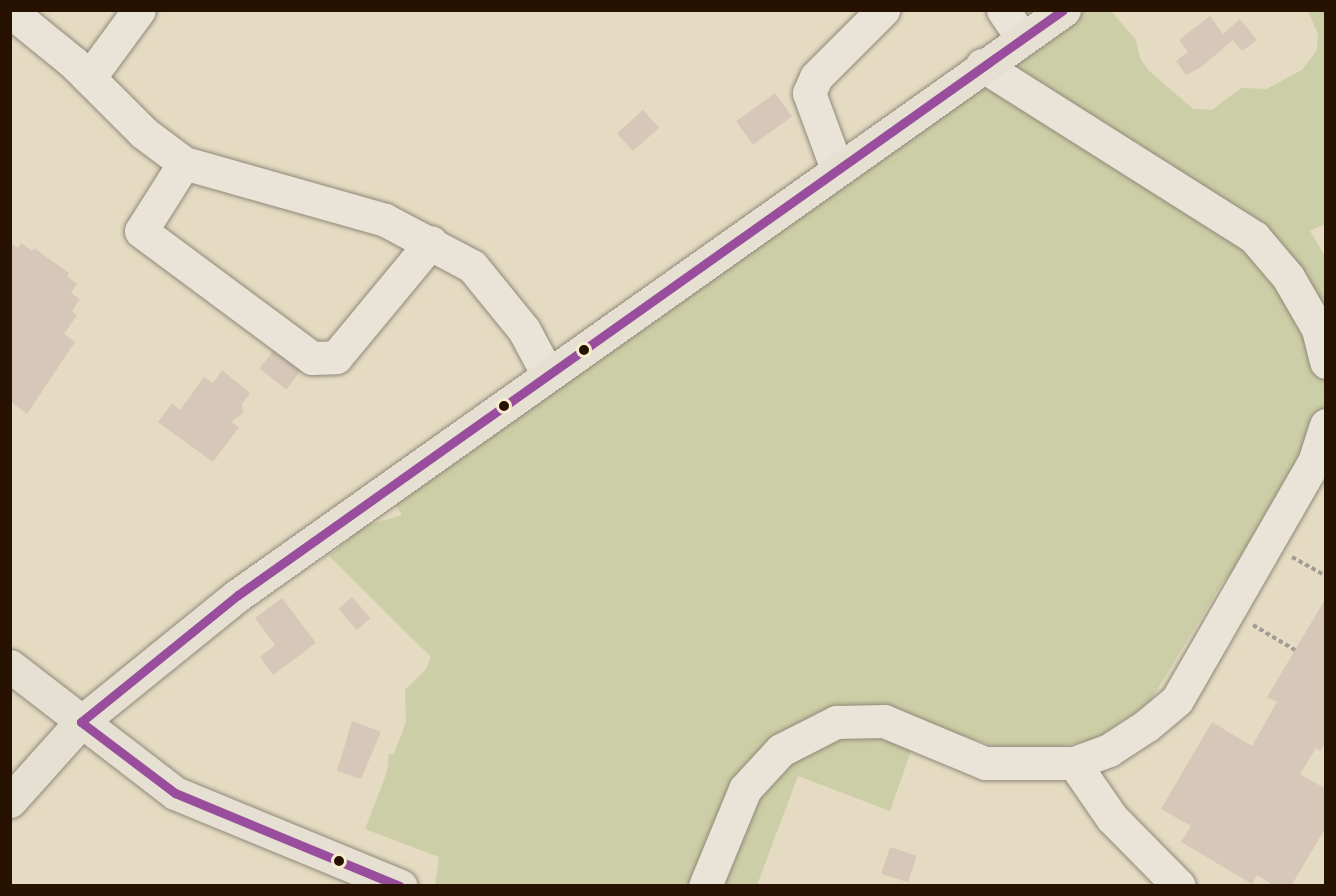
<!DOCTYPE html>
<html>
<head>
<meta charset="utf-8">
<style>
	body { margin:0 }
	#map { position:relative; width:1336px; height:896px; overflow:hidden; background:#e4dbc2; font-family:"EB Garamond",serif }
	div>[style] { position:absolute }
	.green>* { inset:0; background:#cbcea6 }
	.building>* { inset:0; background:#d6c7b8; transform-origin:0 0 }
	.path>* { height:4px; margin-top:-2px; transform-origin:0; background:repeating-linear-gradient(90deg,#a39c92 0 4.5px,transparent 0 7.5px) }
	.roads { filter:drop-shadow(0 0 2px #908878) drop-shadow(0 0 2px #908878) }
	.minor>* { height:33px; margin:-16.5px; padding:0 16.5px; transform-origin:16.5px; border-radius:16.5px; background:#e9e4d7 }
	.major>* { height:33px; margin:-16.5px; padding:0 16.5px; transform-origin:16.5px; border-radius:16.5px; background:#e5e0d1 }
	.bus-1>* { height:9px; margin:-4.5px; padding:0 4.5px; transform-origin:4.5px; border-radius:4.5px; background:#994d9d }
	.dots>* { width:16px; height:16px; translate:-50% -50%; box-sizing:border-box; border:3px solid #f7ecce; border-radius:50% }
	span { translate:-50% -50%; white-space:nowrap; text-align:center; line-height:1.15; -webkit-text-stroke:4.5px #f7ecce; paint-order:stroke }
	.frame { position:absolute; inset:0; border:12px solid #271100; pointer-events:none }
</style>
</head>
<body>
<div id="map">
	<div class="green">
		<i style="clip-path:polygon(1062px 11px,1111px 11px,1136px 40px,1140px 58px,1149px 71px,1193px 109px,1212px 110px,1241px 88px,1266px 89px,1302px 70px,1317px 50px,1318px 34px,1308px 11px,1325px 11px,1325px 224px,1310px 231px,1326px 258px,1326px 461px,1253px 552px,1223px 582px,1149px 703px,1095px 740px,1017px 753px,952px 732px,912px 748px,890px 811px,798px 776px,757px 885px,435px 885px,439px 857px,365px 829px,387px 772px,389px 754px,394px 754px,406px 722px,405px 690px,426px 669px,431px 657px,329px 556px,364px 526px,402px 515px,386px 488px)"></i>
	</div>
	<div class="building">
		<i style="clip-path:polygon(1210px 16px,1223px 34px,1240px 19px,1257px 40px,1242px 51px,1233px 40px,1200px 68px,1186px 75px,1176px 61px,1188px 52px,1179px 40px)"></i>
		<i style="left:775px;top:93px;width:29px;height:48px;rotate:54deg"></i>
		<i style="left:643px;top:110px;width:24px;height:35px;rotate:48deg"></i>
		<i style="clip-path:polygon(10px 243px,18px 248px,21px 243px,32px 251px,34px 248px,69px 273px,67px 276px,77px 284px,71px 293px,80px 299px,72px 311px,77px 315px,64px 334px,75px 342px,27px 414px,10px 401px)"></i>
		<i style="left:281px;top:341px;width:34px;height:35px;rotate:38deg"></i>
		<i style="clip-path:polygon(222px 370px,250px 393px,242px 404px,243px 413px,231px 422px,239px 427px,213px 462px,158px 422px,172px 403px,180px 410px,204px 377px,213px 383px)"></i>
		<i style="left:352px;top:597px;width:28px;height:18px;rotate:49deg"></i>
		<i style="clip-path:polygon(282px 598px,316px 643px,273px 675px,260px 657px,275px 645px,255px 618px)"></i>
		<i style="clip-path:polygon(1326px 598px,1326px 742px,1320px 751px,1316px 748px,1300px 774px,1326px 789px,1326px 827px,1291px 886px,1275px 886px,1257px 875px,1252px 884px,1181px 842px,1191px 826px,1161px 809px,1212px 722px,1252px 746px,1277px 702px,1267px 697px)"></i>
		<i style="clip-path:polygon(352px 721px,381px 732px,361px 779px,337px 771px)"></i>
		<i style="left:890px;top:847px;width:28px;height:28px;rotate:18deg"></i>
	</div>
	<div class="path">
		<i style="left:1292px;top:557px;width:39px;rotate:29deg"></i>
		<i style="left:1253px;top:625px;width:49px;rotate:30.8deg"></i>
	</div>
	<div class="roads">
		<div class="minor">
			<i style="left:1003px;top:10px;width:34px;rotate:56deg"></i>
			<i style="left:10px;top:11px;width:82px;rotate:39.1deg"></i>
			<i style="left:74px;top:63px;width:99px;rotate:45deg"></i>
			<i style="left:144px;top:133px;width:50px;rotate:36.9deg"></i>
			<i style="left:184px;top:163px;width:209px;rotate:15.8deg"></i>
			<i style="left:385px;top:220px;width:98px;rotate:27.9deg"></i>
			<i style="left:472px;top:266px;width:82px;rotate:50.9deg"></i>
			<i style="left:524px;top:330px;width:49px;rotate:61.9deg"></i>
			<i style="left:982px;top:65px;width:322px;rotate:32.3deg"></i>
			<i style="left:1254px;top:237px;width:52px;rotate:49.6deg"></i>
			<i style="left:1288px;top:277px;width:60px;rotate:60deg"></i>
			<i style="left:1318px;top:329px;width:34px;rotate:76deg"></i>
			<i style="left:89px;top:78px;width:84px;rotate:-53.7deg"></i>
			<i style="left:184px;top:163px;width:80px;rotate:122.3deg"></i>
			<i style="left:141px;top:231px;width:213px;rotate:36.6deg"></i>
			<i style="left:312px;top:358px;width:24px;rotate:-2deg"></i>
			<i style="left:336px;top:357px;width:149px;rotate:-50.4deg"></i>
			<i style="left:837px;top:169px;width:81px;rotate:-110.2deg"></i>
			<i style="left:809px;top:93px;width:17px;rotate:-66deg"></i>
			<i style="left:816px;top:77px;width:95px;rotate:-45deg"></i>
			<i style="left:1074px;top:763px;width:67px;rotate:55.4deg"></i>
			<i style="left:1112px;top:818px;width:95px;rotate:45.4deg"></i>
			<i style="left:705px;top:886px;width:105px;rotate:-67.6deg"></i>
			<i style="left:745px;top:789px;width:53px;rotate:-47.3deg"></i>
			<i style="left:781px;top:750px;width:62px;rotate:-27deg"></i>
			<i style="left:836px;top:722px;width:48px;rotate:-1.2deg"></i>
			<i style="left:884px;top:721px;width:109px;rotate:22.6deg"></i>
			<i style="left:985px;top:763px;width:89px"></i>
			<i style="left:1074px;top:763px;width:37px;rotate:-20deg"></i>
			<i style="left:1109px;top:750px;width:44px;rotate:-33deg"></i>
			<i style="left:1146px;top:726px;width:40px;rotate:-40deg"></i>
			<i style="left:1177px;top:700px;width:275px;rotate:-60.1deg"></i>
			<i style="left:1314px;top:462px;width:39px;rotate:-72deg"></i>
		</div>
		<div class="major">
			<i style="left:10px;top:666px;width:208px;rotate:37.6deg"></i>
			<i style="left:175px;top:793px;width:244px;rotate:22.4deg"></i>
			<i style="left:10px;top:801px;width:106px;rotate:-48.1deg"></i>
			<i style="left:81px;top:722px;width:202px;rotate:-39deg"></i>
			<i style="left:238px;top:595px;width:1012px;rotate:-35.31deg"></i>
		</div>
	</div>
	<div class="bus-1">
		<i style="left:81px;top:722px;width:202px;rotate:-39deg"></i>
		<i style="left:238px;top:595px;width:1011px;rotate:-35.34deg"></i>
		<i style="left:81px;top:722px;width:118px;rotate:37.1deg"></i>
		<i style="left:175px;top:793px;width:243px;rotate:22.5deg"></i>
	</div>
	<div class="dots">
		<i style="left:584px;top:350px;background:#271100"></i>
		<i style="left:504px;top:406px;background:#271100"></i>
		<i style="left:339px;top:861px;background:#271100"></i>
	</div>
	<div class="frame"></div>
</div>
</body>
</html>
